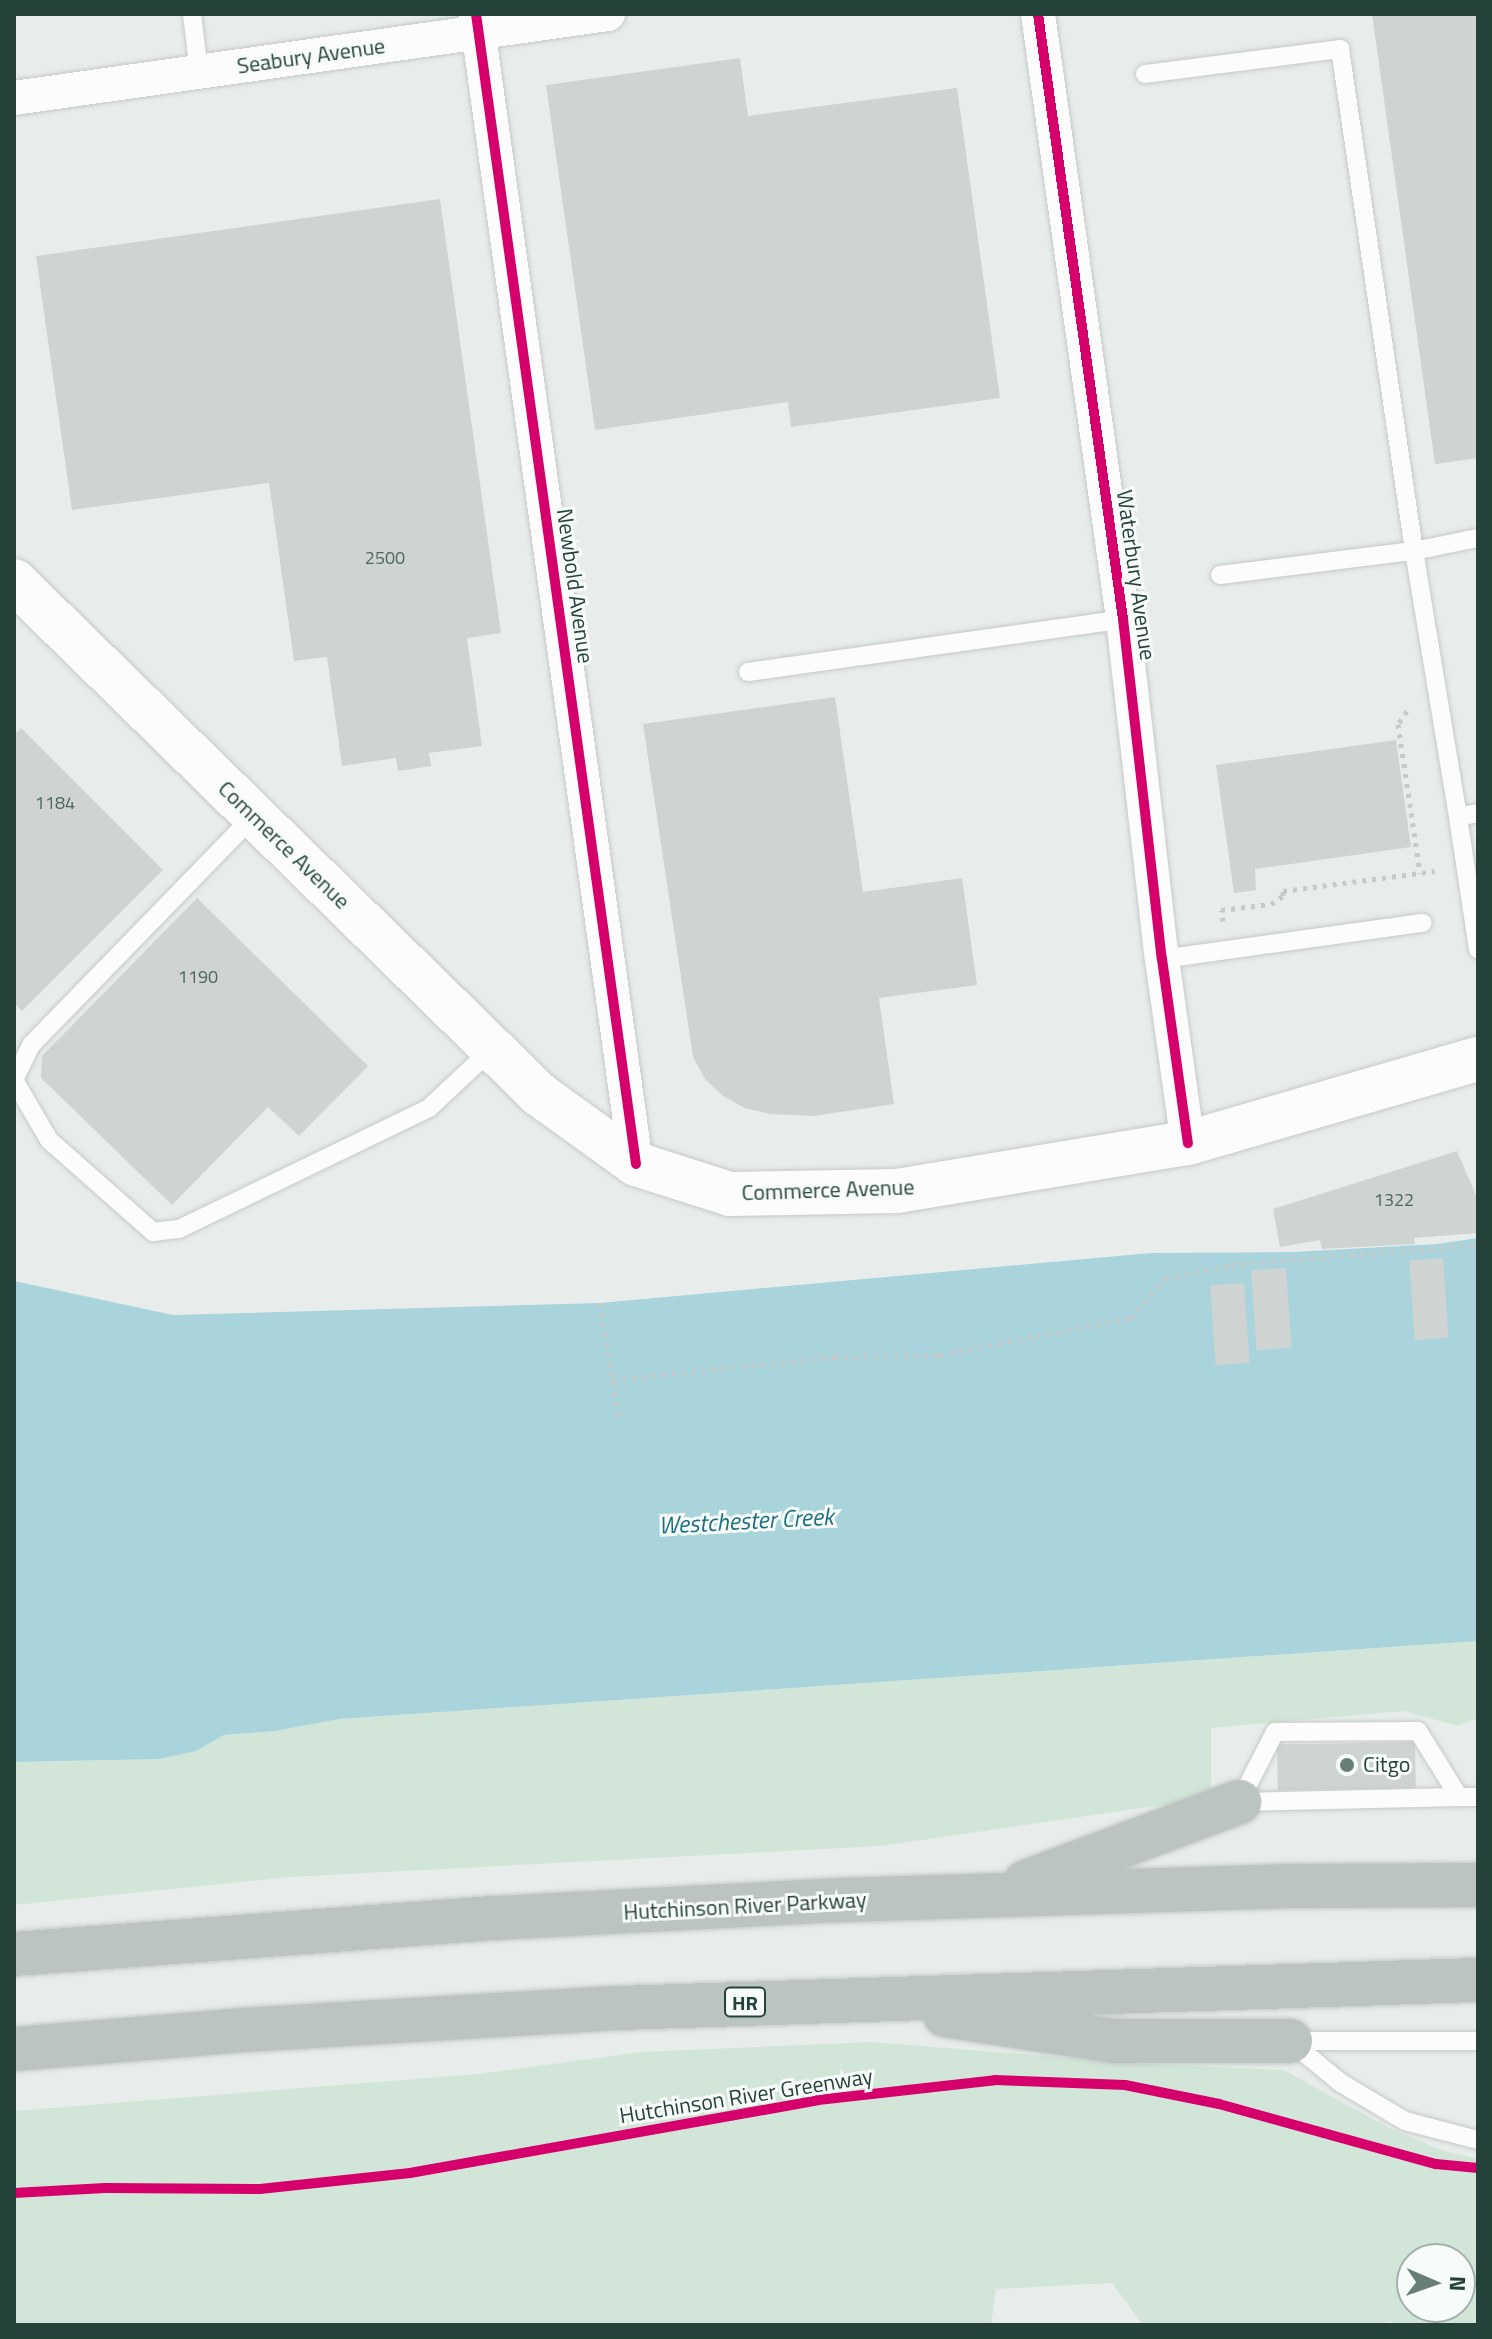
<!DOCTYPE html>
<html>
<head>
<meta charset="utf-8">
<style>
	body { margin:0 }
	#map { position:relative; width:1492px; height:2339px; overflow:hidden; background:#e8edeb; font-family:"Titillium Web",sans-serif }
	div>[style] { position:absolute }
	.green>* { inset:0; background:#d1e6d8 }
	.water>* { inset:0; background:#a9d4db }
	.building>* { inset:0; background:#cfd4d2; transform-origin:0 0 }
	.path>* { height:5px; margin-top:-2.5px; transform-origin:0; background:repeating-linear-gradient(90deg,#c3ccca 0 4px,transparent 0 10px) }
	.roads { filter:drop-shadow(0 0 2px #c5cac8) drop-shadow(0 0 2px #c5cac8) }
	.service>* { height:18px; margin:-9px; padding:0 9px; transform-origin:9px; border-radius:9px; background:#fcfcfc }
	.minor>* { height:34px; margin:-17px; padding:0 17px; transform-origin:17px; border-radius:17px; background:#fcfcfc }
	.secondary>* { height:44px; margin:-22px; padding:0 22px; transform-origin:22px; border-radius:22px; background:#fcfcfc }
	.motorway>* { height:44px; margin:-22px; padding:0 22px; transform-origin:22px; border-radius:22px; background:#bcc4c2 }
	.cycleway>* { height:10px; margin:-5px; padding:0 5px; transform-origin:5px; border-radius:5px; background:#d6006c }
	.dots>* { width:22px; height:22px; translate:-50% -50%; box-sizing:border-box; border:4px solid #f7fbf9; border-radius:50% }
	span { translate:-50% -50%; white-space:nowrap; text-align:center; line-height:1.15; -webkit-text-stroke:6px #f7fbf9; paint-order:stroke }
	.number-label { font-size:18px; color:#506761 }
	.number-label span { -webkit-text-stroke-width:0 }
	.shield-label span { padding:2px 6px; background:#f7fbf9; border:2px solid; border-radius:6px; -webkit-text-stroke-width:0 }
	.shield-label { font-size:20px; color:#24423a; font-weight:700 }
	.street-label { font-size:22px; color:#24423a }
	.poi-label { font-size:22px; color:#24423a }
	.left { translate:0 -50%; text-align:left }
	.water-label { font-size:24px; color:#1c6f80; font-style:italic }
	.frame { position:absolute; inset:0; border:16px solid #24423a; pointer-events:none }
	.north { position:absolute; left:1396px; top:2243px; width:80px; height:80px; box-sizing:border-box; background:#f7fbf9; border:2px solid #a3b1ad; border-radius:50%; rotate:92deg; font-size:22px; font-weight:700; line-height:32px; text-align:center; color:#24423a }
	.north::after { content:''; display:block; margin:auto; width:28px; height:36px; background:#697e78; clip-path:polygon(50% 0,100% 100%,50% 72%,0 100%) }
</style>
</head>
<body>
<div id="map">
	<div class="green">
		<i style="clip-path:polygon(1478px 1641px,1478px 1718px,1458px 1726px,1403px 1711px,1211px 1728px,1211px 1798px,881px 1846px,290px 1877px,14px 1905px,14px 1762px,160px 1759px,196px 1751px,224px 1735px,275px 1731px,339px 1719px)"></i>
		<i style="clip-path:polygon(evenodd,872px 2042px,1145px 2064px,1284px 2070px,1387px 2127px,1444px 2151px,1478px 2159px,1478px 2325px,1393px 2325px,1391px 2321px,1380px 2325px,1143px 2325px,1112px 2283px,996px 2289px,991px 2325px,14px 2325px,14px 2111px,478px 2074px,641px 2052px,872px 2042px,1412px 2259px,1460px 2259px,1460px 2307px,1412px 2307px,1412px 2259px)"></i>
	</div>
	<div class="water">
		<i style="clip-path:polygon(1478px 1238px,1478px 1641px,339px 1719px,275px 1731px,224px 1735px,196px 1751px,160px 1759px,14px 1762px,14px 1281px,173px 1315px,600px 1303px,1151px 1253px,1294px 1252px,1437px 1244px)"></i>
	</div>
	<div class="building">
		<i style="clip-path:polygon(1372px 14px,1478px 14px,1478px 458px,1435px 464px)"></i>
		<i style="clip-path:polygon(740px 58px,748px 116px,957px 88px,1000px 398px,791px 427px,788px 402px,595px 430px,546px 85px)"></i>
		<i style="clip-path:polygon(440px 199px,501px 633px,467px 638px,482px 746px,429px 753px,431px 766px,398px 771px,396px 758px,342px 766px,327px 657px,294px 661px,269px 483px,72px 510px,36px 256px)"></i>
		<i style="clip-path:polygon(835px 697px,863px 892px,962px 878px,977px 985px,879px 998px,894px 1104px,814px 1116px,770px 1114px,745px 1108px,723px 1096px,705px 1079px,693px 1057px,643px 724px)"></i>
		<i style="clip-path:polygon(21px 728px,163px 870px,22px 1011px,14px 1003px,14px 735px)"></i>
		<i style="clip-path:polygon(1396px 740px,1411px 847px,1255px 869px,1256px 890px,1234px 893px,1216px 765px)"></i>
		<i style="clip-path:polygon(197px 898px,368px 1066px,299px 1136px,268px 1107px,172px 1205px,41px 1078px,42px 1056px)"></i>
		<i style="clip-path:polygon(1457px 1151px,1478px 1200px,1478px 1233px,1414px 1238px,1415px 1244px,1322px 1249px,1320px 1240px,1280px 1247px,1273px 1209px)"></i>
		<i style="left:1443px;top:1258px;width:80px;height:34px;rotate:86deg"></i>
		<i style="left:1286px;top:1268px;width:80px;height:35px;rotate:86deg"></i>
		<i style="left:1244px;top:1283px;width:80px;height:34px;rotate:86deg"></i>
		<i style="left:1415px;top:1742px;width:46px;height:138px;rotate:89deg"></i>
	</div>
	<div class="path">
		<i style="left:1407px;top:711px;width:16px;rotate:125deg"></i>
		<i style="left:1398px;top:724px;width:151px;rotate:81.6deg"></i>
		<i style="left:1223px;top:921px;width:11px;rotate:-100deg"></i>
		<i style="left:1221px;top:910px;width:50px;rotate:-6.8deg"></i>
		<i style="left:1271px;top:904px;width:14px;rotate:-34deg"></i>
		<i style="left:1283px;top:896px;width:5px;rotate:-90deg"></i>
		<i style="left:1283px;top:891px;width:153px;rotate:-7.5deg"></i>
		<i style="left:600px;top:1303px;width:119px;rotate:80.8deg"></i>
		<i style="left:612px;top:1380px;width:223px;rotate:-5.9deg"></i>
		<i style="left:834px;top:1357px;width:105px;rotate:-1.1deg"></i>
		<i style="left:939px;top:1355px;width:196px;rotate:-10.9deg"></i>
		<i style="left:1131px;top:1318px;width:52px;rotate:-49.6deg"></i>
		<i style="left:1165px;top:1278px;width:67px;rotate:-11.1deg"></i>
		<i style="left:1231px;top:1265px;width:248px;rotate:-4.6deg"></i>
	</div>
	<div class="roads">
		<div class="service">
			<i style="left:192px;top:14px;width:58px;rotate:83.1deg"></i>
			<i style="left:1145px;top:74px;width:197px;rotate:-7.3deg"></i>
			<i style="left:1340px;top:49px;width:507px;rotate:81.61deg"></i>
			<i style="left:1414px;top:551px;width:270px;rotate:80.6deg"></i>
			<i style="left:1220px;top:575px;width:195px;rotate:-7.1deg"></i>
			<i style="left:1414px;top:551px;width:65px;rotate:-11.5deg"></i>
			<i style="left:748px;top:672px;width:379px;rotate:-8deg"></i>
			<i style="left:1478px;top:813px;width:20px;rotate:169deg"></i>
			<i style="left:1458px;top:817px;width:134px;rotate:81.4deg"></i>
			<i style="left:1162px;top:959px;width:263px;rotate:-7.9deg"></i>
			<i style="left:14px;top:1080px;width:69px;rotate:59.7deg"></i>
			<i style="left:49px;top:1140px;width:139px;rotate:41.5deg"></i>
			<i style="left:153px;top:1232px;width:26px;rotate:-7deg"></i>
			<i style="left:179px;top:1229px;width:278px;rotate:-25.8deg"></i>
			<i style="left:429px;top:1108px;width:86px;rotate:-43.1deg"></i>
			<i style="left:14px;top:1080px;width:39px;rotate:-64deg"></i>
			<i style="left:31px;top:1045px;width:320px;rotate:-45.8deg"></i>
			<i style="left:1459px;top:1797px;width:78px;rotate:-121.8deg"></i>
			<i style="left:1418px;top:1731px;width:143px;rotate:179.6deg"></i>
			<i style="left:1275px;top:1732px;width:79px;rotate:117.2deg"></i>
			<i style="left:1239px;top:1802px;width:220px;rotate:-1.3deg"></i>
			<i style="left:1459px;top:1797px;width:19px"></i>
			<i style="left:1290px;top:2041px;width:66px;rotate:39.5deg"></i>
			<i style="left:1341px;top:2083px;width:74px;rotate:30.7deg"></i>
			<i style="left:1405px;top:2121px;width:75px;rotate:14.6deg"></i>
			<i style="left:1290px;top:2041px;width:188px"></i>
		</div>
		<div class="minor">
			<i style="left:476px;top:14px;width:1161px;rotate:82.08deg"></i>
			<i style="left:1038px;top:14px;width:611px;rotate:82deg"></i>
			<i style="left:1123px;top:619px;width:342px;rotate:83.5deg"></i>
			<i style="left:1162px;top:959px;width:186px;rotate:82deg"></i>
			<i style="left:14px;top:98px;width:600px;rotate:-8.05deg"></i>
		</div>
		<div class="secondary">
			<i style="left:14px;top:581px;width:735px;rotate:44.34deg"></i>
			<i style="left:540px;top:1095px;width:118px;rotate:35.7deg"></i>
			<i style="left:636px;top:1164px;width:99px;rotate:17.7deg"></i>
			<i style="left:730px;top:1194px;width:167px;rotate:-1deg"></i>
			<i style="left:897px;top:1191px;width:295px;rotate:-9.4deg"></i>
			<i style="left:1188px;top:1143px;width:302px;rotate:-16.2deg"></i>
		</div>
		<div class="motorway">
			<i style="left:1026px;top:1882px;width:228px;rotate:-20.6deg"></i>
			<i style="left:14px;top:1954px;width:484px;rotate:-4.3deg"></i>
			<i style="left:497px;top:1918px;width:348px;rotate:-3deg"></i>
			<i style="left:845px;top:1900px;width:454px;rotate:-1.8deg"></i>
			<i style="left:1299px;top:1886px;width:179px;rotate:-0.3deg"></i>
			<i style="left:945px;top:2015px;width:169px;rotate:8.8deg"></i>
			<i style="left:1112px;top:2041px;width:178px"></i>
			<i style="left:14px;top:2049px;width:232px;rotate:-4.7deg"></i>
			<i style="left:245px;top:2030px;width:375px;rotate:-3.4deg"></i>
			<i style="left:619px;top:2008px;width:859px;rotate:-1.87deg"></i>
		</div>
	</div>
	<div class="cycleway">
		<i style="left:476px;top:14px;width:1161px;rotate:82.08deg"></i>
		<i style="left:1038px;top:14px;width:611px;rotate:82deg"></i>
		<i style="left:1123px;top:619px;width:342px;rotate:83.5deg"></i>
		<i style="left:1162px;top:959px;width:186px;rotate:82deg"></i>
		<i style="left:14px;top:2193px;width:91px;rotate:-3.1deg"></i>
		<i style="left:105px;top:2188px;width:155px;rotate:0.4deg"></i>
		<i style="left:260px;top:2189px;width:151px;rotate:-6.1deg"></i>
		<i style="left:410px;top:2173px;width:414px;rotate:-10.1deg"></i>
		<i style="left:818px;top:2100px;width:178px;rotate:-6.4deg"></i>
		<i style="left:995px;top:2080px;width:130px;rotate:2.2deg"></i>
		<i style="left:1125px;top:2085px;width:96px;rotate:11.4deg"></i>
		<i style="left:1219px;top:2104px;width:225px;rotate:15.5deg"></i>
		<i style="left:1436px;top:2164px;width:42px;rotate:5.4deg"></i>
	</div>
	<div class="dots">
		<i style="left:1347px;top:1765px;background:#697e78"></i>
	</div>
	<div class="number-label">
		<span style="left:385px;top:558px">2500</span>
		<span style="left:55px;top:803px">1184</span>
		<span style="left:198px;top:977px">1190</span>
		<span style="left:1394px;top:1200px">1322</span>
	</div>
	<div class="shield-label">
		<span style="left:745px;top:2002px">HR</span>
	</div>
	<div class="street-label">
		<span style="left:311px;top:56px;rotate:-8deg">Seabury Avenue</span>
		<span style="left:1136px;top:575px;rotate:82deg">Waterbury Avenue</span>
		<span style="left:575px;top:586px;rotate:82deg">Newbold Avenue</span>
		<span style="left:284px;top:845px;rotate:44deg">Commerce Avenue</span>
		<span style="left:828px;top:1190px;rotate:-2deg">Commerce Avenue</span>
		<span style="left:745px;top:1906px;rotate:-3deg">Hutchinson River Parkway</span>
		<span style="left:746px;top:2096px;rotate:-9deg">Hutchinson River Greenway</span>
	</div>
	<div class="poi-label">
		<span class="left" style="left:1363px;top:1765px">Citgo</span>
	</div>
	<div class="water-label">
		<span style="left:746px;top:1521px;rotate:-3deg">Westchester Creek</span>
	</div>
	<div class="frame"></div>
	<div class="north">N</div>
</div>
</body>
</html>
